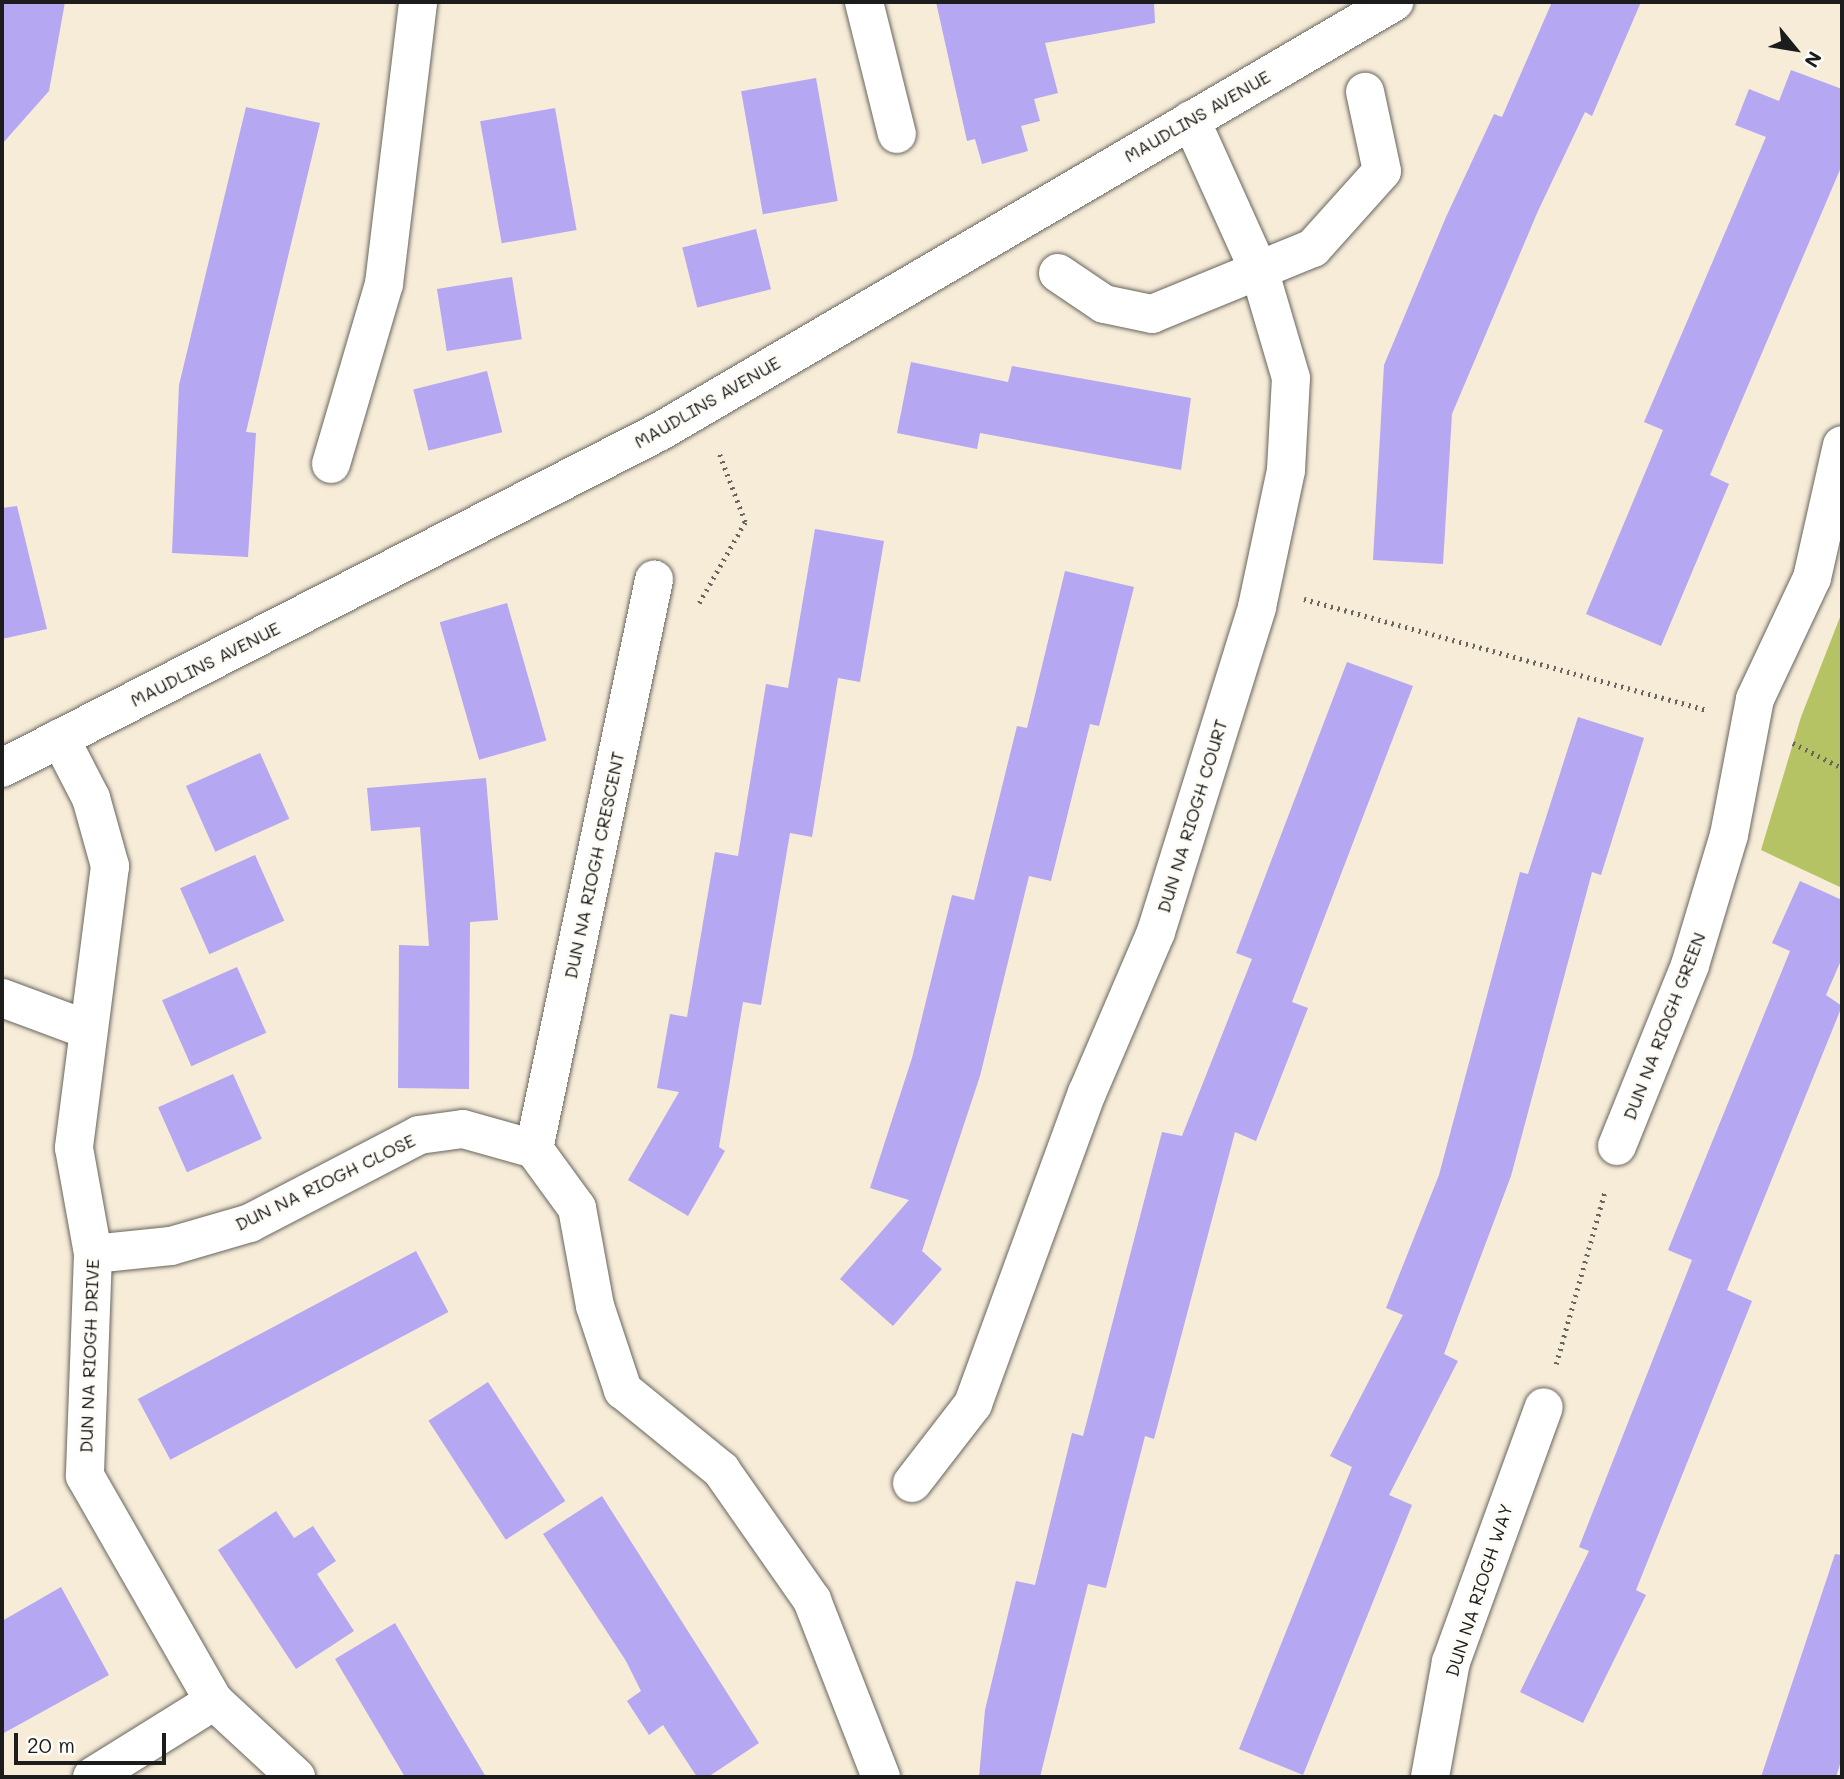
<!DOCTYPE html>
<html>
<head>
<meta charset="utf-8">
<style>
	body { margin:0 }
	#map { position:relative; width:1844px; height:1779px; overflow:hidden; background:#f6ecd8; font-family:Mali,sans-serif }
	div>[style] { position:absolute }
	.green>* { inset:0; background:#b6c365 }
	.building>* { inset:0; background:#b5a7f1; transform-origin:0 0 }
	.path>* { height:4.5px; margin-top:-2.25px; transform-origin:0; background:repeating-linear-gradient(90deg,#68655e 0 2px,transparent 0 7px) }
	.roads { filter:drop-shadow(0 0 2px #68655e) drop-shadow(0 0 2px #68655e) }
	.minor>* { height:38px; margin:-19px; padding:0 19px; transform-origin:19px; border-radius:19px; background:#fff }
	span { translate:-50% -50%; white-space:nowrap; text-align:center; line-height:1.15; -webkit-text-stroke:6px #fdfcf7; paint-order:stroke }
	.street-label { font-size:18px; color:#1c1c1c }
	.frame { position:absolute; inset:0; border:4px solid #1c1c1c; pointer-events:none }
	.north { position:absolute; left:1760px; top:14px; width:70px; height:70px; -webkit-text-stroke:5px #fdfcf7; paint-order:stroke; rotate:120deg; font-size:19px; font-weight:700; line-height:28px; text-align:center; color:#1c1c1c }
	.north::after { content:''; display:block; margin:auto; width:24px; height:32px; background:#1c1c1c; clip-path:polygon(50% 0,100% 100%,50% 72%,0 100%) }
	.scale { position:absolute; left:14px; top:1733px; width:152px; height:32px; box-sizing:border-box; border:4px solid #1c1c1c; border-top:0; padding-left:9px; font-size:21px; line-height:24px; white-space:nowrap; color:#1c1c1c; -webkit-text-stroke:5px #fdfcf7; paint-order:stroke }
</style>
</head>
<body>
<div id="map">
	<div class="green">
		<i style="clip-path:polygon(1842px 612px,1842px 888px,1761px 850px,1801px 717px)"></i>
	</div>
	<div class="building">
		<i style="clip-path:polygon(2px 2px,65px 2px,49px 91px,2px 144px)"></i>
		<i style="clip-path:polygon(936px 2px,1154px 2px,1155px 23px,1045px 43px,1058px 93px,1034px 99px,1040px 121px,1021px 126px,1028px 151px,982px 164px,975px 139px,967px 141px)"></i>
		<i style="clip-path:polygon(1552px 2px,1641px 2px,1592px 116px,1585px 112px,1538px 211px,1452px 414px,1443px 564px,1373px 560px,1384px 365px,1446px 217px,1494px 114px,1502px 117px)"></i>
		<i style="clip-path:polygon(1791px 70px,1842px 89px,1842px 165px,1710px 475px,1729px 484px,1661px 646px,1586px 614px,1663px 430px,1644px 422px,1766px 137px,1735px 125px,1749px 89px,1779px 101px)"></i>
		<i style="left:816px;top:78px;width:125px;height:76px;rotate:80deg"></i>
		<i style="clip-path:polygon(246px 107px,320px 123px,246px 432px,256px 433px,248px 557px,172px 553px,179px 385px)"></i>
		<i style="left:555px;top:108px;width:124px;height:76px;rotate:80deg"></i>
		<i style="left:756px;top:229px;width:62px;height:76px;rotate:76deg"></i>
		<i style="left:512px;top:277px;width:63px;height:76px;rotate:81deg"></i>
		<i style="clip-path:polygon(911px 362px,1008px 382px,1012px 366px,1191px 398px,1181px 470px,980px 433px,977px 449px,897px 433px)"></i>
		<i style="left:487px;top:371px;width:63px;height:76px;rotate:76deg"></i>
		<i style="clip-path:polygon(17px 506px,47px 629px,2px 639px,2px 508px)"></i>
		<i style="clip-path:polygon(815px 529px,884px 541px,860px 682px,838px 678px,812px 837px,790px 833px,761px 1005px,743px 1002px,719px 1147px,725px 1151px,688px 1216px,628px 1180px,679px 1092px,657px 1088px,670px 1014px,687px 1017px,715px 852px,738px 856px,766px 684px,788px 688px)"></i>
		<i style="clip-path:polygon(1065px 571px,1134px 587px,1099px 726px,1090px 724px,1051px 881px,1029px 876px,980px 1076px,922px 1251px,942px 1269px,893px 1326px,840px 1279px,909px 1200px,870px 1188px,912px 1058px,952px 895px,974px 900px,1017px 726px,1027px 728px)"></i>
		<i style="left:507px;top:603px;width:143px;height:70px;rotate:74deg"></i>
		<i style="clip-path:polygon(1347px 662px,1413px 686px,1292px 1002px,1308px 1008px,1256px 1141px,1235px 1132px,1154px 1439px,1145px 1436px,1106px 1588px,1088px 1584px,1040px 1777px,979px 1777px,985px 1710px,1016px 1581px,1035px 1585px,1072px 1433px,1083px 1436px,1162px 1132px,1182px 1136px,1252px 959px,1236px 953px)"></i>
		<i style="clip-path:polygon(1578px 717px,1644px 738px,1601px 875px,1592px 872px,1511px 1176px,1444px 1354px,1458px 1361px,1389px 1495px,1412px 1505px,1303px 1775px,1239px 1749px,1352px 1467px,1330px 1456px,1403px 1315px,1386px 1308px,1439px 1175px,1520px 872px,1528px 874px)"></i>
		<i style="left:260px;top:753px;width:72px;height:81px;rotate:66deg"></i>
		<i style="clip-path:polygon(486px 778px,498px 920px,470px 922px,469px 1089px,398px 1088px,399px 945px,429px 946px,420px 827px,371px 831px,367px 788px)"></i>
		<i style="left:255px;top:855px;width:72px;height:82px;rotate:66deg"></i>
		<i style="clip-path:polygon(1800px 881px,1842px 900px,1842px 958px,1826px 995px,1842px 1006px,1727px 1290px,1752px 1301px,1636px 1590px,1646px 1595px,1583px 1723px,1520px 1692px,1589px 1551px,1579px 1547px,1692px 1260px,1668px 1250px,1790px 951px,1772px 943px)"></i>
		<i style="left:237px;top:967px;width:72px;height:82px;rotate:66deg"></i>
		<i style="left:233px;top:1074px;width:71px;height:82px;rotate:66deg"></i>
		<i style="left:416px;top:1251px;width:69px;height:315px;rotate:62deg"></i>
		<i style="left:488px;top:1382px;width:142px;height:71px;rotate:57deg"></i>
		<i style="clip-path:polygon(602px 1496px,759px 1743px,708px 1777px,697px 1777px,663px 1725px,649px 1735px,627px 1701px,641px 1691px,626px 1661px,543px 1534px)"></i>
		<i style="clip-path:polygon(276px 1511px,294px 1538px,313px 1526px,336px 1561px,317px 1574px,354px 1631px,296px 1669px,218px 1550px)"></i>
		<i style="clip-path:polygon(1835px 1554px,1842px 1555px,1842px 1758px,1836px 1777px,1761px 1777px)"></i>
		<i style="clip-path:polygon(61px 1587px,109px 1675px,2px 1734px,2px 1621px)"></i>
		<i style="clip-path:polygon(395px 1623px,433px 1688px,486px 1777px,405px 1777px,335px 1659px)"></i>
	</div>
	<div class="path">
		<i style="left:1304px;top:599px;width:418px;rotate:15.4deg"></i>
		<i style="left:699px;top:603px;width:93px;rotate:-60.4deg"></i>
		<i style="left:745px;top:522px;width:76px;rotate:-110.8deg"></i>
		<i style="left:1793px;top:743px;width:55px;rotate:27deg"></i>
		<i style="left:1556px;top:1364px;width:180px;rotate:-74.2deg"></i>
	</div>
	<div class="roads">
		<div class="minor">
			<i style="left:864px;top:2px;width:136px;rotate:76deg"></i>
			<i style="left:1058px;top:273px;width:55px;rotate:34deg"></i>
			<i style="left:1104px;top:304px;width:49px;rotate:11.8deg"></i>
			<i style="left:1152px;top:314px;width:174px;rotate:-22.3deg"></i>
			<i style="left:1313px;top:248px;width:103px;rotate:-48.1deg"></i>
			<i style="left:1382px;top:171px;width:81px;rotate:-102.1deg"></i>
			<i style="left:331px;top:464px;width:188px;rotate:-73.6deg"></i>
			<i style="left:384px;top:284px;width:284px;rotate:-83.1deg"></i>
			<i style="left:60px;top:738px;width:68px;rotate:62.7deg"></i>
			<i style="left:91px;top:798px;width:71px;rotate:74.4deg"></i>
			<i style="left:110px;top:866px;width:284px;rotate:97.3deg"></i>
			<i style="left:74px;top:1148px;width:108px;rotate:79.8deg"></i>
			<i style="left:93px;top:1254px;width:222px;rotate:92.1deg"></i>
			<i style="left:85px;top:1476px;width:259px;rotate:60.2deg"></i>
			<i style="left:214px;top:1701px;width:112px;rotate:42.8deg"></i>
			<i style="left:2px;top:768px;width:738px;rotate:-27.09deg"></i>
			<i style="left:659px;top:432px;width:852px;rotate:-30.33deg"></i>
			<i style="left:2px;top:998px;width:90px;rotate:20.3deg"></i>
			<i style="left:1617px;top:1146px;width:195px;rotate:-68deg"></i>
			<i style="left:1690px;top:965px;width:136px;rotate:-73.3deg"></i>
			<i style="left:1729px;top:835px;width:138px;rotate:-79.2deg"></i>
			<i style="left:1755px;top:699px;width:134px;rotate:-64.8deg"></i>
			<i style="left:1812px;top:578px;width:136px;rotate:-77.3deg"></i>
			<i style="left:534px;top:1149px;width:582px;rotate:-78.09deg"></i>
			<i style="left:93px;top:1254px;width:78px;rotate:-5.9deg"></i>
			<i style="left:171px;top:1246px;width:82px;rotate:-16.2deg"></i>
			<i style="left:250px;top:1223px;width:191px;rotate:-27.5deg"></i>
			<i style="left:419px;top:1135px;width:44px;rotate:-7.8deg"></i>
			<i style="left:463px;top:1129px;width:74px;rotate:15.7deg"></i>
			<i style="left:534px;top:1149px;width:73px;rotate:53.9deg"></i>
			<i style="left:577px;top:1208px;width:100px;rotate:79.6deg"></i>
			<i style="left:595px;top:1306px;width:89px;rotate:71.6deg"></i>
			<i style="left:623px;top:1390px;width:127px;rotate:39.2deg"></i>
			<i style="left:721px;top:1470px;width:159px;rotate:55deg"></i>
			<i style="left:812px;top:1600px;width:190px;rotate:68.7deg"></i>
			<i style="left:912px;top:1483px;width:100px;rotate:-52.3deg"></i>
			<i style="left:973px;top:1404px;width:331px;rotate:-69.9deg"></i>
			<i style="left:1087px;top:1093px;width:175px;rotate:-66.8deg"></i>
			<i style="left:1156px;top:932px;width:340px;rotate:-72.7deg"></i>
			<i style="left:1257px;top:607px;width:140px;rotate:-78deg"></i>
			<i style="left:1286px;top:470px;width:92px;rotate:-86.9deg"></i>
			<i style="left:1291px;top:378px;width:109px;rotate:-106.4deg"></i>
			<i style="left:1260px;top:273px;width:168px;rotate:-114.3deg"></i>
			<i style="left:92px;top:1777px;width:144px;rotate:-31.9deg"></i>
			<i style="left:1430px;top:1777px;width:117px;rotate:-79.7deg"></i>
			<i style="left:1451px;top:1662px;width:271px;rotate:-70deg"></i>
		</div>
	</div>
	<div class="street-label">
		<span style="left:1197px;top:116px;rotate:-30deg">MAUDLINS AVENUE</span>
		<span style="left:707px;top:402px;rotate:-30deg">MAUDLINS AVENUE</span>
		<span style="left:205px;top:664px;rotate:-27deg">MAUDLINS AVENUE</span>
		<span style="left:1192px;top:816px;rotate:-73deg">DUN NA RIOGH COURT</span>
		<span style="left:594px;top:865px;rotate:-78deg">DUN NA RIOGH CRESCENT</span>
		<span style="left:1664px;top:1026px;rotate:-69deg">DUN NA RIOGH GREEN</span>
		<span style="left:325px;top:1182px;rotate:-26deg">DUN NA RIOGH CLOSE</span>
		<span style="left:89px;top:1356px;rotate:-88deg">DUN NA RIOGH DRIVE</span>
		<span style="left:1479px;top:1590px;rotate:-72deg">DUN NA RIOGH WAY</span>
	</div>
	<div class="frame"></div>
	<div class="north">N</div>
	<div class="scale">20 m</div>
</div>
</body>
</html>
